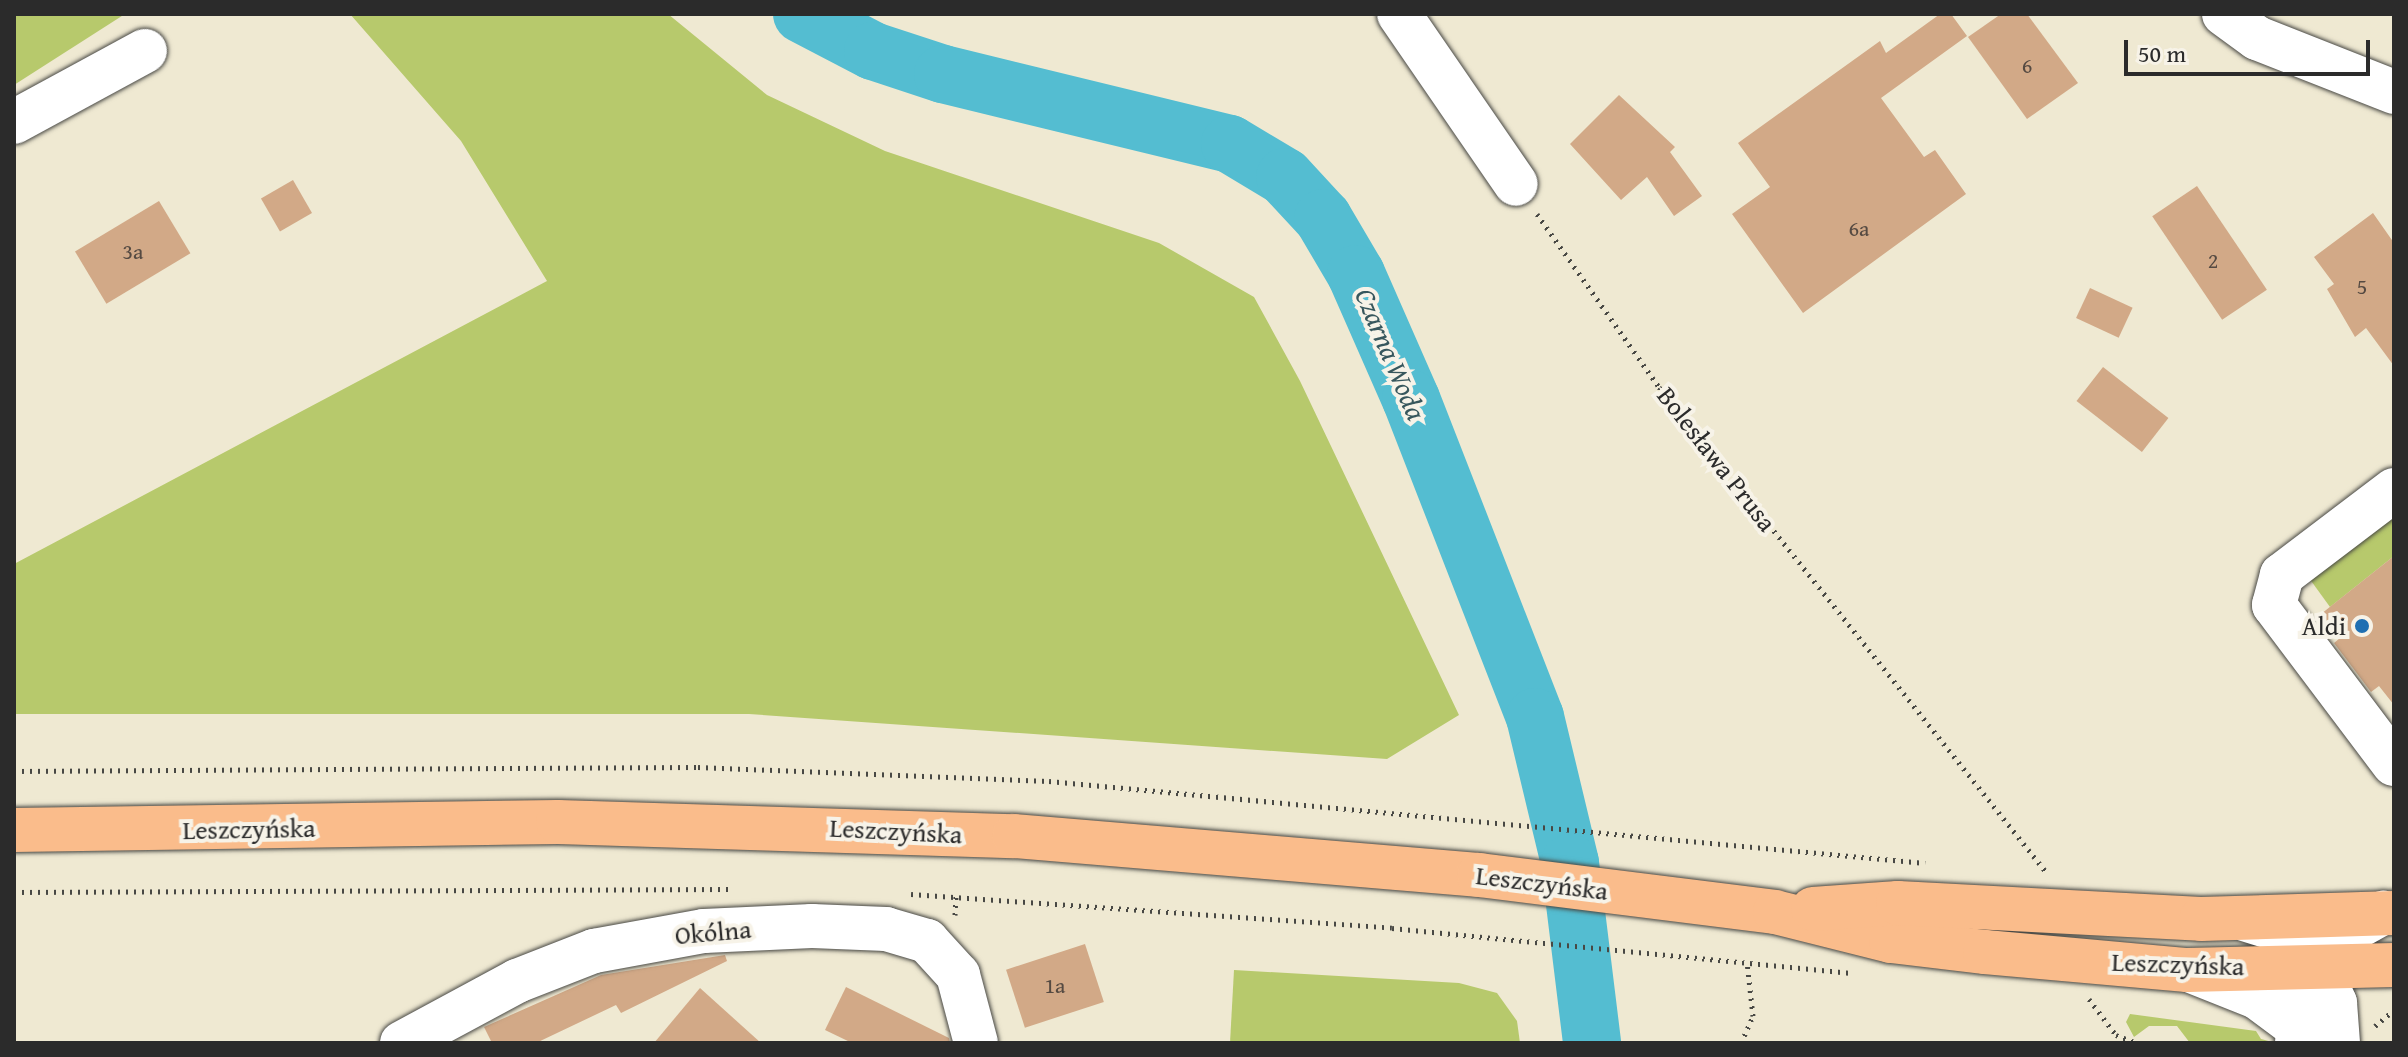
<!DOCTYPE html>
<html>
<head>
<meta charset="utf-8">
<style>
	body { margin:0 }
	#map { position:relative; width:2408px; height:1057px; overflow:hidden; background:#efe9d2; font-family:"Gentium Book Plus",serif }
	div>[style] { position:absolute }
	.green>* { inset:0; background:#b7c96c }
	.river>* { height:58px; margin:-29px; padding:0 29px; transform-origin:29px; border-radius:29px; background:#54bdd1 }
	.building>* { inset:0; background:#d2a987; transform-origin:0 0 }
	.path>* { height:5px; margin-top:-2.5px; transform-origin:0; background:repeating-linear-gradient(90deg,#484844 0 2px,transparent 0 8px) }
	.roads { filter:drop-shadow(0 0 2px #484844) drop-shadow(0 0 2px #484844) }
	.minor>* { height:44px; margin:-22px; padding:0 22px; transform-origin:22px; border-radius:22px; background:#fff }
	.major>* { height:44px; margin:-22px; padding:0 22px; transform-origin:22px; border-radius:22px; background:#fabc8b }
	.dots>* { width:22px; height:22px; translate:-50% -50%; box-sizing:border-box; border:4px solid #f7f3e8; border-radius:50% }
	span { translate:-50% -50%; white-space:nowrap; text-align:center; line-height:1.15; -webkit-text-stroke:8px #f7f3e8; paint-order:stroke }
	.number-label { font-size:22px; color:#554a42 }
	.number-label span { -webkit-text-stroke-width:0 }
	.street-label { font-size:26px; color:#2b2b2b }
	.poi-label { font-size:26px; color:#2b2b2b }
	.right { translate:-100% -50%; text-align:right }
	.water-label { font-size:28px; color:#37575d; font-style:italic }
	.frame { position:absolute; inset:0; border:16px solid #2b2b2b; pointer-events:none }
	.scale { position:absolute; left:2124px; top:40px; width:246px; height:36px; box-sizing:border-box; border:4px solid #2b2b2b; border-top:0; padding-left:10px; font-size:24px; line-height:28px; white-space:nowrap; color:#2b2b2b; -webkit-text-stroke:6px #f7f3e8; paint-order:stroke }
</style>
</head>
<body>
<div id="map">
	<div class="green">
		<i style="clip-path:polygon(14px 14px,125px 14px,14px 85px)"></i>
		<i style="clip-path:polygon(350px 14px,668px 14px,767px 95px,885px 151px,1159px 243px,1254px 297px,1300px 381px,1459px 715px,1387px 759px,749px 714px,14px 714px,14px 564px,547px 281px,461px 141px)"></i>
		<i style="clip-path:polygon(2394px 502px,2394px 556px,2330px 607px,2309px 578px)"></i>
		<i style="clip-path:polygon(1234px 970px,1459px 983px,1497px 993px,1517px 1021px,1520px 1043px,1230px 1043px)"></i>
		<i style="clip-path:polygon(2130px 1014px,2256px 1031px,2261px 1039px,2276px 1043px,2190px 1043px,2177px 1026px,2149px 1026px,2134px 1037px,2126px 1022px)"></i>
	</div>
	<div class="river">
		<i style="left:802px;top:14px;width:80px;rotate:27.5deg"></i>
		<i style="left:873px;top:51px;width:74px;rotate:18.2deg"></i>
		<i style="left:943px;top:74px;width:295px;rotate:13.7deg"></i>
		<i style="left:1230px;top:144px;width:64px;rotate:31deg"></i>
		<i style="left:1285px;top:177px;width:56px;rotate:47.2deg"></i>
		<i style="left:1323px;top:218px;width:65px;rotate:59.5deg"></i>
		<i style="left:1356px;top:274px;width:137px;rotate:66.3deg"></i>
		<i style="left:1411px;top:399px;width:341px;rotate:68.7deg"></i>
		<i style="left:1535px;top:717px;width:150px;rotate:76.5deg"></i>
		<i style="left:1570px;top:863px;width:181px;rotate:83deg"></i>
	</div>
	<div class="building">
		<i style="clip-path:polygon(1940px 14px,1951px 14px,1967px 36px,1881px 98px,1924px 157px,1935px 150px,1966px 194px,1803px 313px,1732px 214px,1770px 187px,1738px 143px,1880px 41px,1886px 53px)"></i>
		<i style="clip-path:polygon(2001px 14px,2027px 14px,2078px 83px,2027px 119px,1968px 37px)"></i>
		<i style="clip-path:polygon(1619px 95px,1675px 147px,1670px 152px,1702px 196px,1674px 216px,1647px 177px,1621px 200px,1570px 144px)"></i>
		<i style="left:293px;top:180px;width:38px;height:37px;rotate:60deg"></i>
		<i style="left:2197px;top:186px;width:125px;height:54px;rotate:56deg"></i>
		<i style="left:159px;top:201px;width:61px;height:98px;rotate:59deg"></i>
		<i style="clip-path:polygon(2373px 213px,2394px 243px,2394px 366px,2366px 328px,2355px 337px,2327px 289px,2334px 284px,2314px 257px)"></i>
		<i style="left:2090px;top:288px;width:47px;height:33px;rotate:25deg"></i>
		<i style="left:2103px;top:367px;width:83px;height:43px;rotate:38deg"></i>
		<i style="clip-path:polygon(2394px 556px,2394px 705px,2379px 686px,2371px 692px,2334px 643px,2340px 638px,2321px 614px)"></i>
		<i style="left:1085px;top:944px;width:61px;height:83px;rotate:72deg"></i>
		<i style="clip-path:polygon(725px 955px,727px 961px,621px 1013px,616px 1005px,536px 1043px,492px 1043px,484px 1027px,601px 975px)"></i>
		<i style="clip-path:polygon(846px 987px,949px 1038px,950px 1043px,852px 1043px,825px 1030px)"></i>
		<i style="clip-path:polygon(700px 988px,761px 1043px,654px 1043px)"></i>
	</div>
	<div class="path">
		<i style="left:1537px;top:214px;width:212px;rotate:54.8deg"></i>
		<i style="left:1659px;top:387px;width:622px;rotate:51.4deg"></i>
		<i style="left:14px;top:771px;width:684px;rotate:-0.34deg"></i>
		<i style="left:698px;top:767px;width:351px;rotate:2.3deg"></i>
		<i style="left:1049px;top:781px;width:880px;rotate:5.35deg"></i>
		<i style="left:14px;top:892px;width:715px;rotate:-0.24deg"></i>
		<i style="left:911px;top:894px;width:482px;rotate:4deg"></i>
		<i style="left:1392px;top:928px;width:459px;rotate:5.6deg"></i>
		<i style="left:955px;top:915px;width:19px;rotate:-87deg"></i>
		<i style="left:2089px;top:999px;width:45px;rotate:53.1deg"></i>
		<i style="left:2116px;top:1035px;width:22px;rotate:21deg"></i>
		<i style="left:2375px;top:1026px;width:25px;rotate:-40deg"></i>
		<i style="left:1741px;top:1043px;width:30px;rotate:-66deg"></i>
		<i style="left:1753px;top:1016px;width:54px;rotate:-96.3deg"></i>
	</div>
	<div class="roads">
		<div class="minor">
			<i style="left:1399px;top:14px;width:206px;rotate:55.5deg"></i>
			<i style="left:2224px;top:14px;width:41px;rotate:36deg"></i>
			<i style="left:2257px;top:38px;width:147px;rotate:21.5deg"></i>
			<i style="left:14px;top:122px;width:149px;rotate:-28.5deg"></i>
			<i style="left:2394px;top:490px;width:141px;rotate:142.8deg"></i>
			<i style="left:2282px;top:575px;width:31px;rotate:105deg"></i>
			<i style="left:2274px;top:605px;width:199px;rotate:53deg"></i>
			<i style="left:2244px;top:919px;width:44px;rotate:17.2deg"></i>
			<i style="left:2286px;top:932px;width:46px;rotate:45.9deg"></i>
			<i style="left:2318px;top:965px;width:42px;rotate:65.9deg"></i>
			<i style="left:2335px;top:1003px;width:40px;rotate:85.7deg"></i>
			<i style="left:2189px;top:970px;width:73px;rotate:21.7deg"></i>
			<i style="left:2257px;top:997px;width:49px;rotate:36.6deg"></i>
			<i style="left:402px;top:1043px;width:131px;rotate:-28.3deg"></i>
			<i style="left:517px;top:981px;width:83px;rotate:-21.3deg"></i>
			<i style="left:594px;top:951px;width:112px;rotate:-10.3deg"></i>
			<i style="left:704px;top:931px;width:108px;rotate:-2.7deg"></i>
			<i style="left:812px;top:926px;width:74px;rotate:2.3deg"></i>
			<i style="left:886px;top:929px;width:43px;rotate:16.3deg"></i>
			<i style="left:927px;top:941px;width:46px;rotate:47.6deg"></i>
			<i style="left:958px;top:975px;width:70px;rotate:75.2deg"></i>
			<i style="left:2297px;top:1043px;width:38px;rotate:-85deg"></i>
			<i style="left:2300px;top:1005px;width:47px;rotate:-65.1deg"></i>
			<i style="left:2320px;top:962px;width:43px;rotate:-45.9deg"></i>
			<i style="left:2350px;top:931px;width:38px;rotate:-29deg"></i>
		</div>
		<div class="major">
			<i style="left:14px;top:830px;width:544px;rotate:-0.84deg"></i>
			<i style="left:558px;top:822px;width:456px;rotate:1.8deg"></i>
			<i style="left:1014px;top:836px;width:467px;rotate:4.8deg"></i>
			<i style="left:1479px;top:875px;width:298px;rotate:7.1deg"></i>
			<i style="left:1775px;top:912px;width:120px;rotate:14deg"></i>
			<i style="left:1891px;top:941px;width:95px;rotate:6.7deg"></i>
			<i style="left:1985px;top:952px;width:203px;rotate:5.1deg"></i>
			<i style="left:2187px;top:970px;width:207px;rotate:-1.4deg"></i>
			<i style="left:1813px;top:909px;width:85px;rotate:-4deg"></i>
			<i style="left:1898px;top:903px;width:303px;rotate:3deg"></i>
			<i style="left:2201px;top:919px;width:193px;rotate:-1.8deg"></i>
		</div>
	</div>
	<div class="dots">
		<i style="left:2362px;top:626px;background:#1f6fb2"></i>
	</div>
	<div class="number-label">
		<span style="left:2027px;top:66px">6</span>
		<span style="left:1859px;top:229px">6a</span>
		<span style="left:133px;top:252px">3a</span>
		<span style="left:2213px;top:261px">2</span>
		<span style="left:2362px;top:287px">5</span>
		<span style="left:1055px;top:986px">1a</span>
	</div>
	<div class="street-label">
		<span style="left:1717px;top:459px;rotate:52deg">Bolesława Prusa</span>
		<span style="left:249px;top:829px;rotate:-1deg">Leszczyńska</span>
		<span style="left:896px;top:831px;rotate:3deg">Leszczyńska</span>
		<span style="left:1542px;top:883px;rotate:7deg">Leszczyńska</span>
		<span style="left:713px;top:932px;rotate:-5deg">Okólna</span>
		<span style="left:2178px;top:964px;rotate:2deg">Leszczyńska</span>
	</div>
	<div class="poi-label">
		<span class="right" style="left:2346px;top:626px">Aldi</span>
	</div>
	<div class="water-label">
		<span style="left:1391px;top:354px;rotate:67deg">Czarna Woda</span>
	</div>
	<div class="frame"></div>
	<div class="scale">50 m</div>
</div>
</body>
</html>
